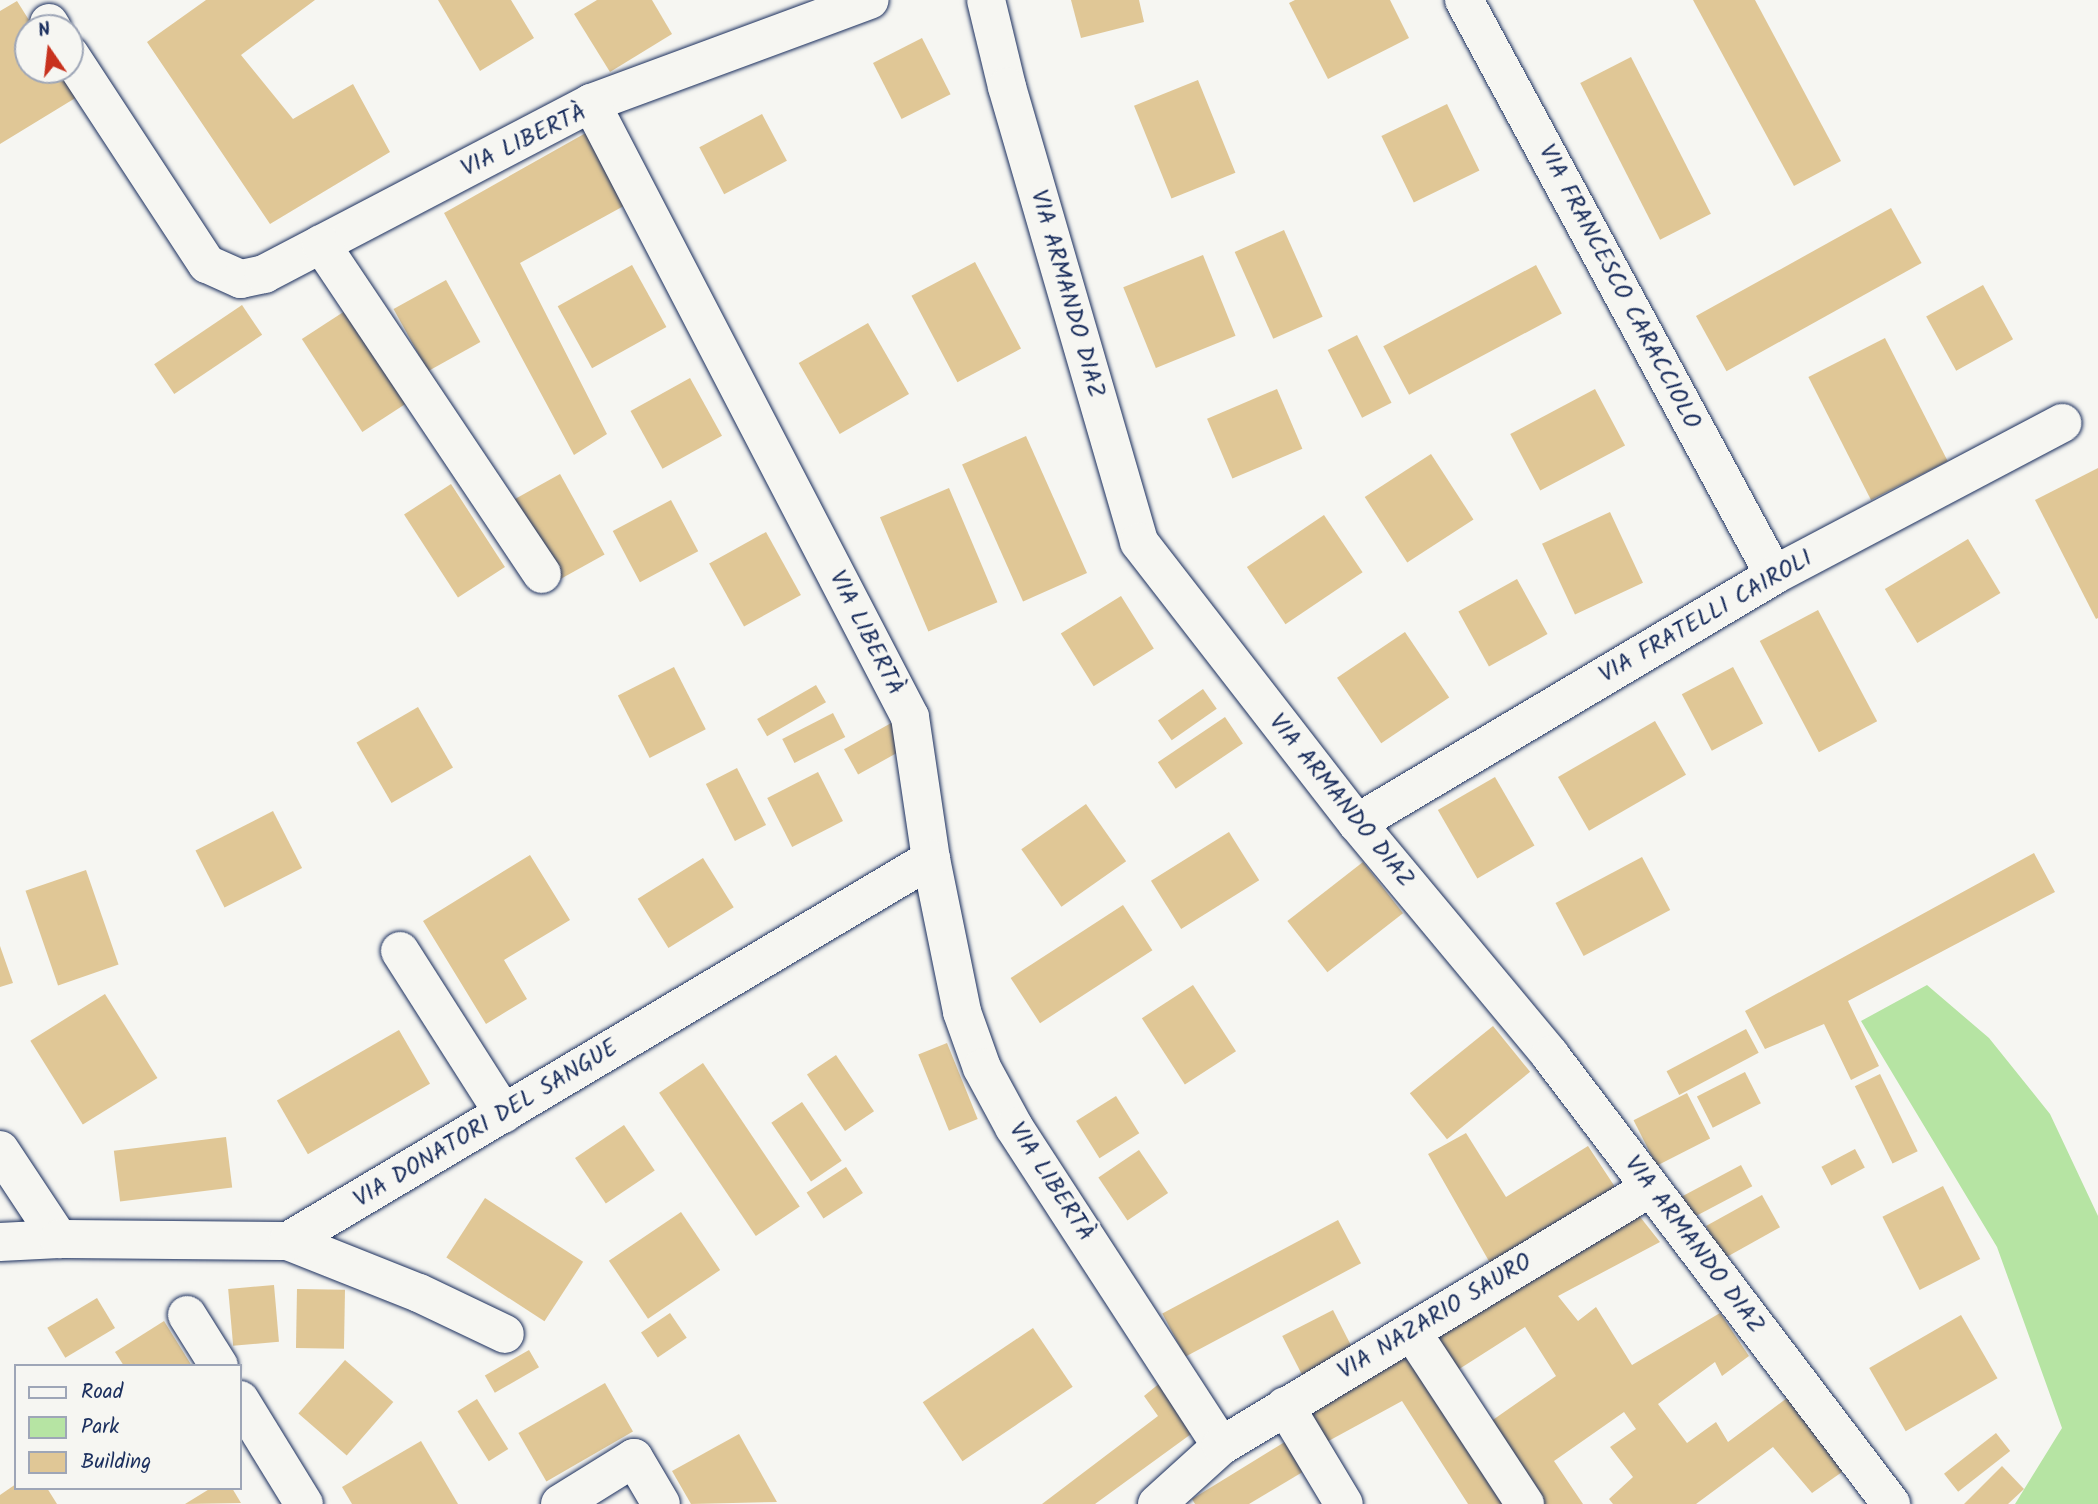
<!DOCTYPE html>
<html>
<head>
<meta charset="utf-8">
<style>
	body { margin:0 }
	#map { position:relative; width:2098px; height:1504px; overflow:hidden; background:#f6f6f2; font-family:Kalam,sans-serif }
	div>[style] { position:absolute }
	.green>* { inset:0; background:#b6e4a3 }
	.building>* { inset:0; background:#e0c796; transform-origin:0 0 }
	.roads { filter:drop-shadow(0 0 2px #1b2f5e) drop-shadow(0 0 2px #1b2f5e) }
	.street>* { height:38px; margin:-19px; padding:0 19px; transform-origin:19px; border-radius:19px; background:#f6f6f2 }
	span { translate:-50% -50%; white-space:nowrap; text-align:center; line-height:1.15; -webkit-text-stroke:5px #f6f6f2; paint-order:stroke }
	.street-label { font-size:24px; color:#1b2f5e }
	.legend { position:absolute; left:14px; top:1364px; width:228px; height:126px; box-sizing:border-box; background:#f6f6f2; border:2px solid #9ea6b7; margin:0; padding:9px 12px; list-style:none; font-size:21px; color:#1b2f5e }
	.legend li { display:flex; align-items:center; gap:14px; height:35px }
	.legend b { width:35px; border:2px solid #9ea6b7 }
	.north { position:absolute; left:14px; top:14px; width:70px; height:70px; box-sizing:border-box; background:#f6f6f2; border:2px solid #9ea6b7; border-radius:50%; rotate:346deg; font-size:19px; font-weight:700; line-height:28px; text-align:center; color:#1b2f5e }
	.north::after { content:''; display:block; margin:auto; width:24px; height:32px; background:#c8321e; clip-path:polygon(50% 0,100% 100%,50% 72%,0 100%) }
</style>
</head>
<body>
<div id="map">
	<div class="green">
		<i style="clip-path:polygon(1927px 985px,1989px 1038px,2050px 1114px,2098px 1216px,2098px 1504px,2015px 1504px,2062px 1428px,1997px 1247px,1861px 1021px)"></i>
	</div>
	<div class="building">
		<i style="clip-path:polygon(206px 0,315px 0,241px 55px,293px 119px,353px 84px,390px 152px,270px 224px,147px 42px)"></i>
		<i style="clip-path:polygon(438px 0,511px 0,534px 38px,480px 71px)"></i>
		<i style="clip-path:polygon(597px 0,652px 0,672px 34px,610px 72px,574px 14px)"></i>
		<i style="clip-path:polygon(1071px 0,1139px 0,1144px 22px,1081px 38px)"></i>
		<i style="clip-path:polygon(1295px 0,1390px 0,1409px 38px,1328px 79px,1289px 3px)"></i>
		<i style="clip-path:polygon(1693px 0,1755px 0,1841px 161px,1794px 186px)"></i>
		<i style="clip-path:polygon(17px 1px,34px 28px,28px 28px,28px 70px,60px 70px,77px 97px,0 144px,0 11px)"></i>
		<i style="left:922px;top:38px;width:63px;height:55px;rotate:63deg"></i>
		<i style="left:1631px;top:57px;width:176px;height:57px;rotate:63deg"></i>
		<i style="left:1198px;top:80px;width:100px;height:69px;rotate:68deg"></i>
		<i style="left:1447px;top:104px;width:74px;height:73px;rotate:64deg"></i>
		<i style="left:762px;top:114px;width:53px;height:71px;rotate:62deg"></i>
		<i style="clip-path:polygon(591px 130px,631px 202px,520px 263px,607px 434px,574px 455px,444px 213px)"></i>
		<i style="left:1891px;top:208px;width:63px;height:223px;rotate:61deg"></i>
		<i style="left:1284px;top:230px;width:95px;height:54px;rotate:66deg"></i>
		<i style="left:1203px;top:255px;width:87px;height:86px;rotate:68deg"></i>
		<i style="left:975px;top:262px;width:98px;height:72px;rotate:62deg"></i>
		<i style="left:632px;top:265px;width:71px;height:85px;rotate:61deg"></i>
		<i style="left:1536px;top:265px;width:55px;height:173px;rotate:62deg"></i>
		<i style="left:446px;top:280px;width:71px;height:60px;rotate:61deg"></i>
		<i style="left:1983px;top:285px;width:62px;height:65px;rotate:61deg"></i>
		<i style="left:242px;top:305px;width:36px;height:106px;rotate:56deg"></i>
		<i style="left:348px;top:309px;width:111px;height:55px;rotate:57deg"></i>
		<i style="left:868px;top:323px;width:82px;height:80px;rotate:60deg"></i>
		<i style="left:1357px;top:335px;width:76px;height:33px;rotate:63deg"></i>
		<i style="left:1885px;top:338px;width:138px;height:86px;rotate:63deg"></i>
		<i style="left:690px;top:378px;width:66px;height:68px;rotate:61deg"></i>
		<i style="left:1277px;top:389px;width:65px;height:76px;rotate:67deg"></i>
		<i style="left:1595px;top:389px;width:64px;height:96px;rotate:62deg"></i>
		<i style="left:1026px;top:436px;width:150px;height:70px;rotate:66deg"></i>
		<i style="left:1431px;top:454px;width:78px;height:79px;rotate:57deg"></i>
		<i style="clip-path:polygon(2098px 468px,2098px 618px,2096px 619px,2035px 500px)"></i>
		<i style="left:560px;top:474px;width:92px;height:53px;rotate:61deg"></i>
		<i style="left:451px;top:484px;width:99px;height:56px;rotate:57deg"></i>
		<i style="left:949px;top:488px;width:124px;height:75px;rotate:67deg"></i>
		<i style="left:671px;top:500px;width:58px;height:66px;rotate:62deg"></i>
		<i style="left:1610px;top:512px;width:78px;height:75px;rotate:65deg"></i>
		<i style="left:1324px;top:515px;width:69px;height:93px;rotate:56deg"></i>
		<i style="left:766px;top:532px;width:72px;height:65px;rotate:61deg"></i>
		<i style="left:1968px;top:539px;width:63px;height:97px;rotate:59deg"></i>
		<i style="left:1517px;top:579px;width:63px;height:67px;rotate:61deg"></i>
		<i style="left:1121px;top:596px;width:62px;height:71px;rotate:58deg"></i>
		<i style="left:1818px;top:610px;width:126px;height:66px;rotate:62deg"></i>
		<i style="left:1405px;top:632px;width:79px;height:82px;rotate:56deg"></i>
		<i style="left:674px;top:667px;width:70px;height:63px;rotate:63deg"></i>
		<i style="left:1733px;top:667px;width:64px;height:58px;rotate:62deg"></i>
		<i style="left:816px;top:685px;width:20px;height:68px;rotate:60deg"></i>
		<i style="left:1203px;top:689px;width:24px;height:55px;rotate:55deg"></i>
		<i style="left:418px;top:707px;width:70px;height:71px;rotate:60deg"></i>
		<i style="left:833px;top:713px;width:27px;height:57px;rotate:63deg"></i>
		<i style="left:1225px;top:717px;width:32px;height:81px;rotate:56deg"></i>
		<i style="left:1655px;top:721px;width:62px;height:112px;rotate:60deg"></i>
		<i style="left:893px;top:722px;width:29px;height:56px;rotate:61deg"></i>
		<i style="left:737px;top:768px;width:64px;height:35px;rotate:63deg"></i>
		<i style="left:818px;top:772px;width:55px;height:57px;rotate:63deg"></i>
		<i style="left:1495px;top:777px;width:79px;height:66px;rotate:60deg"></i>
		<i style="left:1086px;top:804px;width:70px;height:79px;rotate:55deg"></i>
		<i style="left:273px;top:811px;width:64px;height:87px;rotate:63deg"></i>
		<i style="left:1229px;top:832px;width:57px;height:92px;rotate:58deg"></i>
		<i style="clip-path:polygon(2034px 853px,2055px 892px,1848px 1001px,1879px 1066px,1851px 1080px,1824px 1024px,1765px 1049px,1745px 1011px)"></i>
		<i style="clip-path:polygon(530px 855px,570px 920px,504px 960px,527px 999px,486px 1024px,423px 921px)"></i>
		<i style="left:1642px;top:857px;width:60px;height:98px;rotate:62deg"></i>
		<i style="left:703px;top:858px;width:58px;height:77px;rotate:58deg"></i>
		<i style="left:1363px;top:862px;width:65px;height:96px;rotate:52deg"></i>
		<i style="left:86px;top:870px;width:100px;height:64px;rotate:71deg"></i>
		<i style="left:1123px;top:905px;width:54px;height:134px;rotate:57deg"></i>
		<i style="clip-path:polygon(0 946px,13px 983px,0 987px)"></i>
		<i style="left:1193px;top:985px;width:79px;height:61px;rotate:57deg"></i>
		<i style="left:105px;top:994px;width:99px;height:88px;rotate:58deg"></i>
		<i style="left:1493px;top:1026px;width:59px;height:107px;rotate:51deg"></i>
		<i style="left:1746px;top:1029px;width:27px;height:90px;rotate:62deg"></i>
		<i style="left:399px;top:1030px;width:62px;height:141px;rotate:60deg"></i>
		<i style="left:947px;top:1043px;width:82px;height:31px;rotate:68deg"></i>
		<i style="left:836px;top:1055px;width:68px;height:35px;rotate:56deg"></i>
		<i style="left:703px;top:1063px;width:173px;height:53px;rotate:56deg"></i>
		<i style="left:1745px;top:1072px;width:35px;height:54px;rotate:63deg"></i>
		<i style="left:1880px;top:1074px;width:86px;height:28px;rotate:64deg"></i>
		<i style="left:1687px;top:1093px;width:51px;height:60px;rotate:63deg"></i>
		<i style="left:1116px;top:1096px;width:44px;height:47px;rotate:58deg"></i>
		<i style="left:802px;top:1102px;width:71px;height:37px;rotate:56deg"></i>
		<i style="left:624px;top:1125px;width:55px;height:59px;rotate:56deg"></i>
		<i style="clip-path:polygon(1466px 1133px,1506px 1197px,1588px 1146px,1621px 1196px,1494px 1270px,1428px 1154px)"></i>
		<i style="left:226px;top:1137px;width:51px;height:113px;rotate:83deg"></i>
		<i style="left:1855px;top:1149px;width:21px;height:38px;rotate:62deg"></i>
		<i style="left:1139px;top:1150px;width:52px;height:49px;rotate:56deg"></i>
		<i style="left:1741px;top:1165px;width:24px;height:76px;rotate:62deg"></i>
		<i style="left:846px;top:1167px;width:31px;height:47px;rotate:57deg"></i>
		<i style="left:1943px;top:1186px;width:82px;height:68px;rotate:63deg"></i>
		<i style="left:1762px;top:1195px;width:37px;height:64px;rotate:61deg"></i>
		<i style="left:485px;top:1198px;width:117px;height:71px;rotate:33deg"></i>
		<i style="left:681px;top:1212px;width:70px;height:87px;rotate:56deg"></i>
		<i style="clip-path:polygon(1637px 1213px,1660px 1242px,1558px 1296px,1578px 1321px,1596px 1307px,1632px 1365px,1720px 1313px,1749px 1356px,1722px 1376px,1715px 1362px,1658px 1404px,1687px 1443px,1716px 1422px,1728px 1442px,1787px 1398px,1845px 1470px,1812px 1493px,1773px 1447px,1696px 1504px,1613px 1504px,1609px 1499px,1633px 1477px,1610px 1447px,1636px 1429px,1624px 1412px,1554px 1461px,1583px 1504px,1540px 1504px,1487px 1424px,1556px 1376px,1525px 1327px,1453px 1373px,1428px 1338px)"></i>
		<i style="left:1338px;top:1220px;width:49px;height:199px;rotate:62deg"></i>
		<i style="left:274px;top:1285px;width:57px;height:46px;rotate:85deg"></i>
		<i style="left:297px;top:1289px;width:48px;height:59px;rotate:1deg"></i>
		<i style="left:97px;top:1298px;width:35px;height:58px;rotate:59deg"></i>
		<i style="left:1333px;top:1310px;width:47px;height:57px;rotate:63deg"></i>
		<i style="left:670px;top:1313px;width:30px;height:35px;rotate:56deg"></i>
		<i style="left:1961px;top:1315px;width:73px;height:106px;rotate:60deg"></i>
		<i style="clip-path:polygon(164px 1321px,192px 1366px,124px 1366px,115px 1352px)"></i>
		<i style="left:1033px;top:1328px;width:71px;height:133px;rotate:56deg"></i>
		<i style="left:529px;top:1350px;width:20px;height:51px;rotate:60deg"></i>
		<i style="clip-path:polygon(1414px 1350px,1514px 1504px,1468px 1504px,1402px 1401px,1323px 1444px,1304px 1413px)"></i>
		<i style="left:345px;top:1360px;width:64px;height:71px;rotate:41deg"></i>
		<i style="clip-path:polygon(1166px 1378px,1198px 1429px,1095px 1504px,1042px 1504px,1158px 1416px,1144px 1396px)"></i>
		<i style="left:605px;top:1383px;width:56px;height:100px;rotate:60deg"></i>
		<i style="left:477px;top:1399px;width:59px;height:23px;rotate:58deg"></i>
		<i style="left:1996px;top:1433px;width:23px;height:66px;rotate:52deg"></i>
		<i style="clip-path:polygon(739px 1434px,777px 1502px,691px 1504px,672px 1471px)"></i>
		<i style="clip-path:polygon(1288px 1440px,1306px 1470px,1249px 1504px,1195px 1504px,1192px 1499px)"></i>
		<i style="clip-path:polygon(421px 1441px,458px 1504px,352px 1504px,342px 1487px)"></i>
		<i style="clip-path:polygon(2002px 1466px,2024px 1489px,2008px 1504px,1964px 1504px)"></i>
		<i style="clip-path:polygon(16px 1484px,16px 1488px,47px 1488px,57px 1504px,0 1504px,0 1495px)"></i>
		<i style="clip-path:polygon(211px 1488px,232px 1488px,241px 1503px,185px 1504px)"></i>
	</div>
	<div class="roads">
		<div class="street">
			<i style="left:986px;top:0;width:89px;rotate:76.4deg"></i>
			<i style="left:1007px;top:87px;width:474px;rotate:73.8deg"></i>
			<i style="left:1139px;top:542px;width:356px;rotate:52.2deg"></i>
			<i style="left:1357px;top:823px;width:302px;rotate:50.2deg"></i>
			<i style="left:1550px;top:1055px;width:564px;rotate:52.78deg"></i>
			<i style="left:1464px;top:0;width:653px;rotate:61.67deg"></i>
			<i style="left:49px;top:23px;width:6px;rotate:59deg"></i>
			<i style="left:70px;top:55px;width:250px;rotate:56.8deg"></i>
			<i style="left:207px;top:264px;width:37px;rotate:24deg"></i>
			<i style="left:241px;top:279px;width:24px;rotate:-12deg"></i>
			<i style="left:264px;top:274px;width:369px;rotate:-27.6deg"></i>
			<i style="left:591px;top:103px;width:297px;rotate:-20.3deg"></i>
			<i style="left:591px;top:103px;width:692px;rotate:62.55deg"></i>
			<i style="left:910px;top:717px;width:144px;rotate:81.6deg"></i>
			<i style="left:931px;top:859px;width:156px;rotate:78.5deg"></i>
			<i style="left:962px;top:1012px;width:59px;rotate:70.3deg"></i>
			<i style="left:982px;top:1068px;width:67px;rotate:61.5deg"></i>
			<i style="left:1014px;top:1127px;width:380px;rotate:57deg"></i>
			<i style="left:321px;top:244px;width:397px;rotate:56.2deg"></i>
			<i style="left:1357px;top:823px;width:485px;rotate:-30.7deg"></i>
			<i style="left:1774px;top:575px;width:326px;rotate:-27.8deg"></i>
			<i style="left:400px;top:951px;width:193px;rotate:57.5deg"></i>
			<i style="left:0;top:1150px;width:107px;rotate:56.5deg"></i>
			<i style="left:288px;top:1241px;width:141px;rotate:21.7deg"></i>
			<i style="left:419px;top:1293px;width:95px;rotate:25.5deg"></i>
			<i style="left:0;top:1242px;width:59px;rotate:-2.9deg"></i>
			<i style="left:59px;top:1239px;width:229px;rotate:0.5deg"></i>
			<i style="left:288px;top:1241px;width:748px;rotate:-30.71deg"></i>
			<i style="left:187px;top:1315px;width:60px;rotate:57.9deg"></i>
			<i style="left:1412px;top:1332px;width:206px;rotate:56.7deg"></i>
			<i style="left:240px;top:1400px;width:122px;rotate:58.4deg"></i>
			<i style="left:1285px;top:1406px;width:114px;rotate:59deg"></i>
			<i style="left:560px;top:1504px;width:87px;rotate:-31.9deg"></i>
			<i style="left:634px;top:1458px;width:53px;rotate:59.6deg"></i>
			<i style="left:1157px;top:1504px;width:86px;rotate:-42.2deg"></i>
			<i style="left:1221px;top:1446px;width:501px;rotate:-31.02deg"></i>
		</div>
	</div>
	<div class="street-label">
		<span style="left:524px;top:141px;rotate:-26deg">VIA LIBERTÀ</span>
		<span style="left:1619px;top:287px;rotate:62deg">VIA FRANCESCO CARACCIOLO</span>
		<span style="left:1067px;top:294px;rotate:74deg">VIA ARMANDO DIAZ</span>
		<span style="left:1706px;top:617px;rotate:-30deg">VIA FRATELLI CAIROLI</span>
		<span style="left:866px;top:633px;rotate:63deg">VIA LIBERTÀ</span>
		<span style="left:1341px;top:801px;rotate:51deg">VIA ARMANDO DIAZ</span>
		<span style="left:486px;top:1124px;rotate:-31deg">VIA DONATORI DEL SANGUE</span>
		<span style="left:1051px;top:1182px;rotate:57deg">VIA LIBERTÀ</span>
		<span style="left:1694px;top:1245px;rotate:53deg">VIA ARMANDO DIAZ</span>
		<span style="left:1435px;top:1317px;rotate:-31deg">VIA NAZARIO SAURO</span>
	</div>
	<ul class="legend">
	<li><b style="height:9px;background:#f6f6f2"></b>Road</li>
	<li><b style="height:19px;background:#b6e4a3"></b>Park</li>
	<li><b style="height:19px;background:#e0c796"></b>Building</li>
	</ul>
	<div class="north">N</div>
</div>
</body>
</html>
